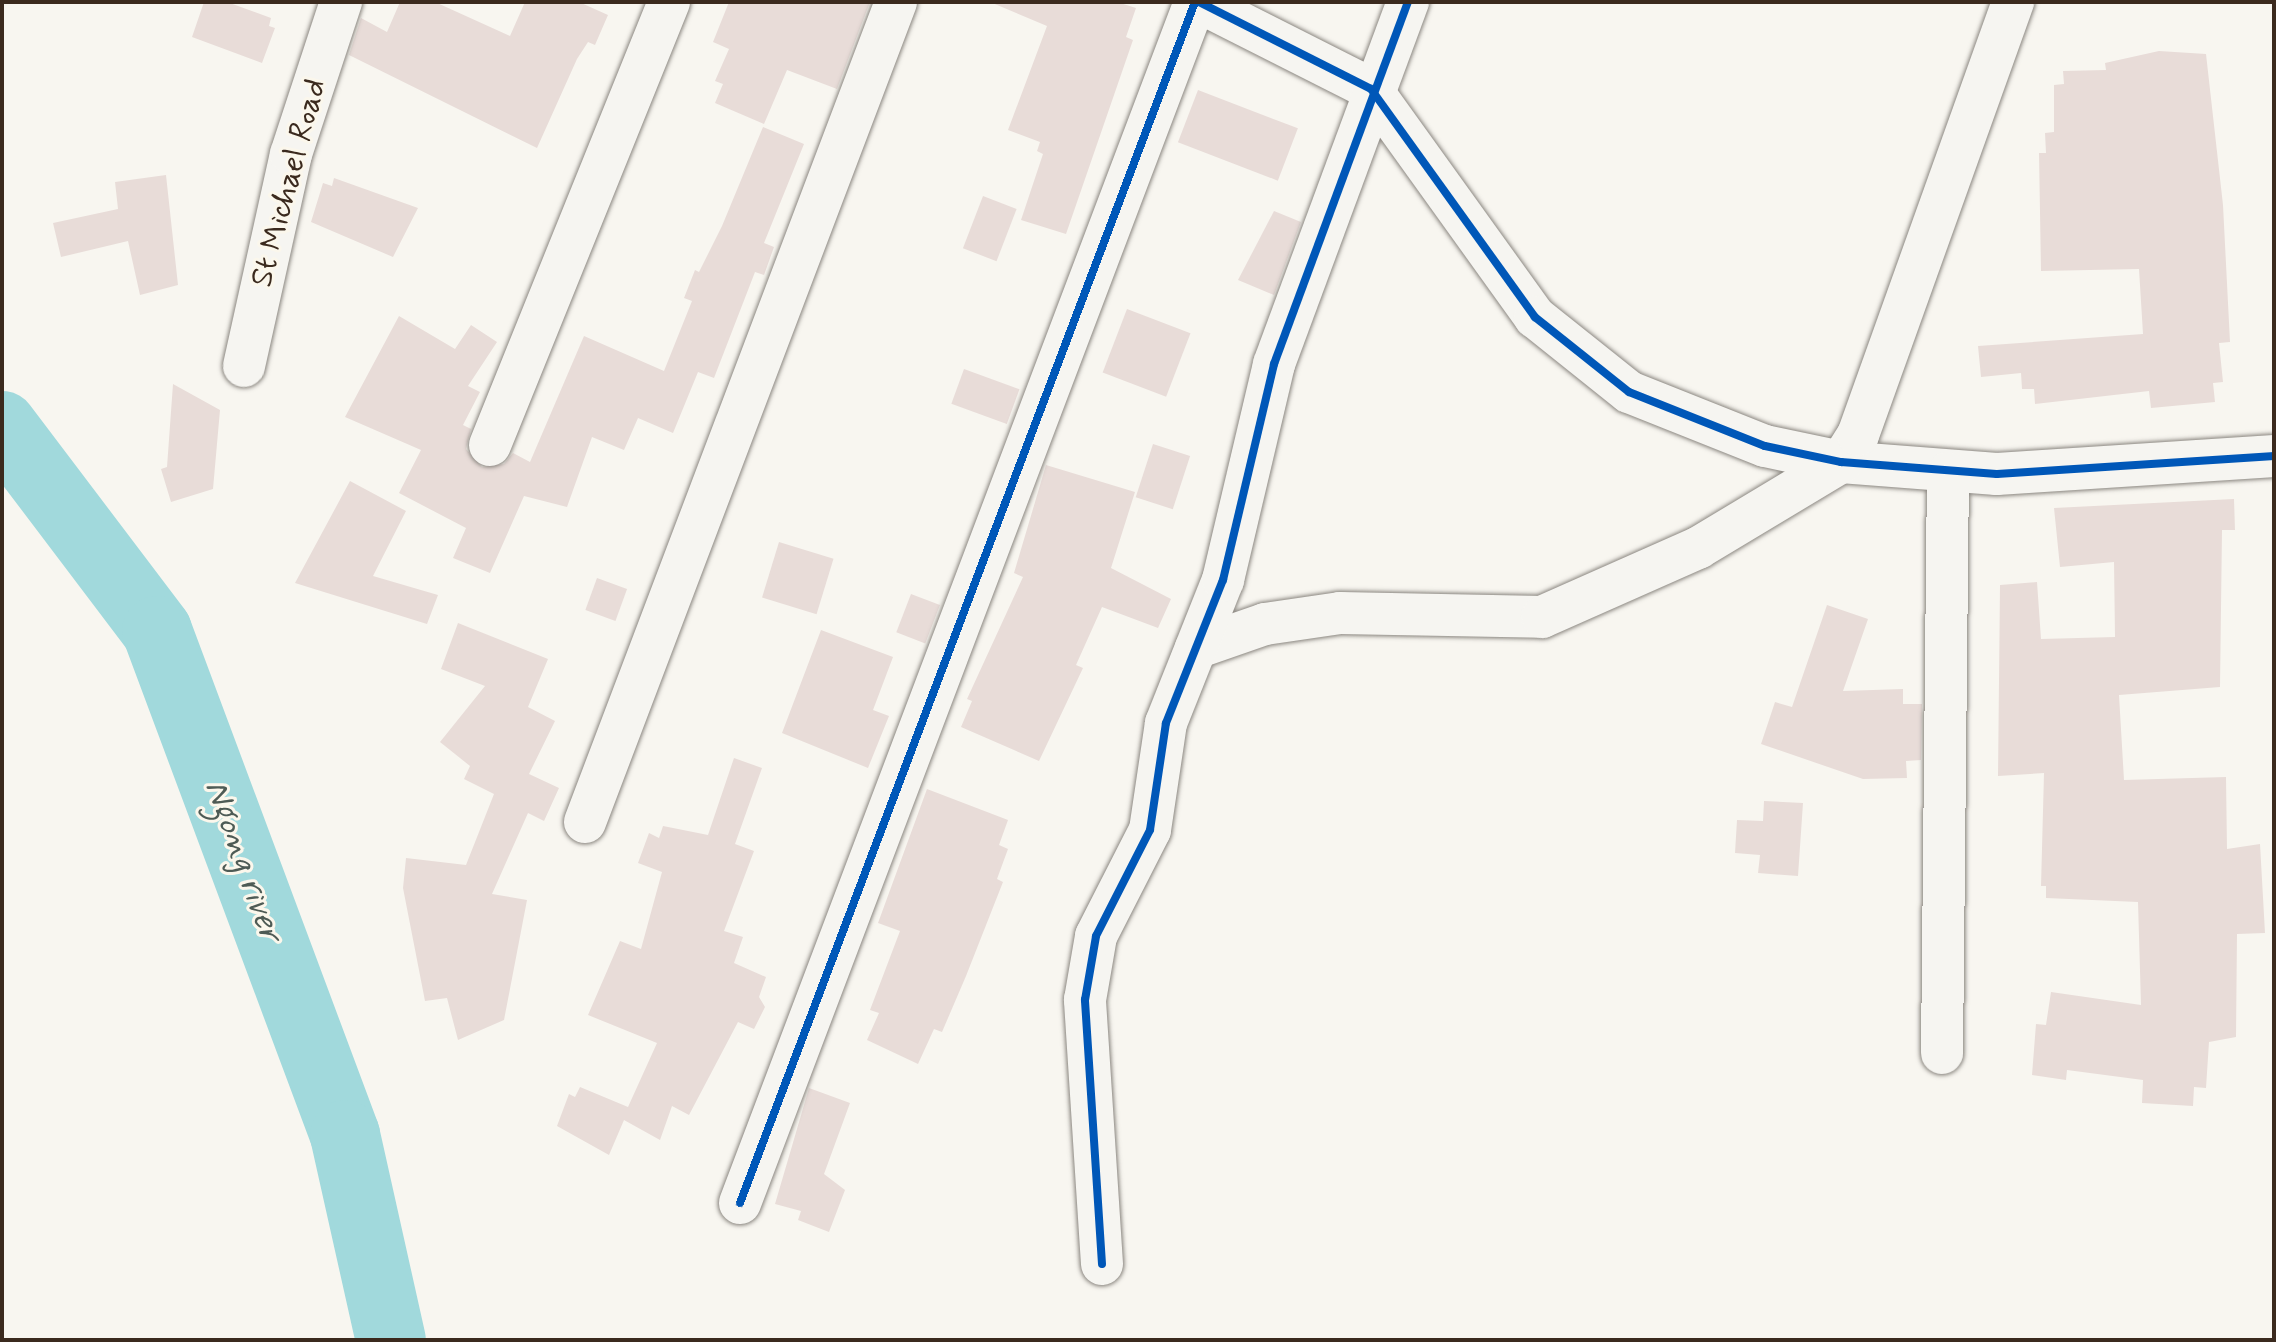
<!DOCTYPE html>
<html>
<head>
<meta charset="utf-8">
<style>
	body { margin:0 }
	#map { position:relative; width:2276px; height:1342px; overflow:hidden; background:#f8f6f0; font-family:Mynerve,sans-serif }
	div>[style] { position:absolute }
	.river>* { height:70px; margin:-35px; padding:0 35px; transform-origin:35px; border-radius:35px; background:#a1d9dc }
	.building>* { inset:0; background:#e8dcd8; transform-origin:0 0 }
	.roads { filter:drop-shadow(0 0 2px #8b8781) drop-shadow(0 0 2px #8b8781) }
	.minor>* { height:42px; margin:-21px; padding:0 21px; transform-origin:21px; border-radius:21px; background:#f6f5f1 }
	.cycleway>* { height:8px; margin:-4px; padding:0 4px; transform-origin:4px; border-radius:4px; background:#0057b8 }
	span { translate:-50% -50%; white-space:nowrap; text-align:center; line-height:1.15; -webkit-text-stroke:6px #fbf7ec; paint-order:stroke }
	.street-label { font-size:32px; color:#3b2a1e }
	.water-label { font-size:34px; color:#4e5b55; font-style:italic }
	.frame { position:absolute; inset:0; border:4px solid #3b2a1e; pointer-events:none }
</style>
</head>
<body>
<div id="map">
	<div class="river">
		<i style="left:2px;top:426px;width:257px;rotate:52.9deg"></i>
		<i style="left:157px;top:631px;width:538px;rotate:69.54deg"></i>
		<i style="left:345px;top:1135px;width:210px;rotate:77.4deg"></i>
	</div>
	<div class="building">
		<i style="clip-path:polygon(204px 2px,227px 2px,271px 18px,269px 26px,275px 28px,262px 63px,192px 37px)"></i>
		<i style="clip-path:polygon(400px 2px,435px 2px,510px 36px,525px 2px,579px 2px,608px 15px,595px 45px,588px 42px,577px 59px,537px 148px,349px 55px,361px 18px,387px 32px)"></i>
		<i style="clip-path:polygon(729px 2px,870px 2px,837px 89px,787px 70px,764px 124px,715px 103px,723px 84px,715px 81px,729px 49px,713px 42px)"></i>
		<i style="clip-path:polygon(990px 2px,1117px 2px,1136px 8px,1126px 37px,1133px 40px,1066px 234px,1021px 220px,1043px 154px,1037px 151px,1040px 142px,1008px 130px,1047px 26px)"></i>
		<i style="clip-path:polygon(2159px 51px,2206px 54px,2223px 205px,2230px 342px,2219px 343px,2223px 382px,2213px 383px,2215px 402px,2151px 408px,2149px 391px,2035px 404px,2034px 389px,2022px 389px,2021px 373px,1981px 377px,1978px 346px,2143px 334px,2139px 269px,2041px 271px,2039px 153px,2046px 153px,2045px 133px,2054px 132px,2054px 85px,2064px 84px,2063px 71px,2106px 70px,2105px 63px)"></i>
		<i style="left:1198px;top:90px;width:107px;height:56px;rotate:21deg"></i>
		<i style="clip-path:polygon(763px 127px,804px 144px,764px 243px,774px 247px,764px 275px,755px 272px,714px 378px,698px 372px,673px 433px,638px 418px,624px 450px,592px 437px,567px 507px,524px 496px,490px 573px,453px 558px,466px 528px,399px 493px,421px 450px,345px 417px,399px 316px,455px 349px,471px 325px,497px 342px,468px 386px,480px 392px,463px 425px,471px 429px,466px 449px,482px 467px,504px 464px,513px 453px,530px 462px,584px 336px,664px 371px,692px 301px,684px 298px,695px 270px,699px 272px,722px 226px)"></i>
		<i style="clip-path:polygon(166px 175px,178px 285px,140px 295px,128px 241px,61px 257px,53px 223px,118px 209px,115px 182px)"></i>
		<i style="clip-path:polygon(334px 178px,418px 208px,393px 257px,311px 222px,323px 183px,332px 186px)"></i>
		<i style="left:983px;top:196px;width:36px;height:56px;rotate:21deg"></i>
		<i style="clip-path:polygon(1274px 211px,1301px 222px,1274px 295px,1238px 280px)"></i>
		<i style="left:1127px;top:309px;width:68px;height:68px;rotate:21deg"></i>
		<i style="left:964px;top:369px;width:59px;height:37px;rotate:20deg"></i>
		<i style="clip-path:polygon(173px 384px,220px 410px,213px 489px,171px 502px,161px 469px,167px 467px)"></i>
		<i style="left:1153px;top:444px;width:39px;height:56px;rotate:18deg"></i>
		<i style="clip-path:polygon(1046px 465px,1135px 492px,1111px 568px,1171px 599px,1158px 628px,1102px 607px,1076px 665px,1083px 668px,1039px 761px,961px 727px,972px 701px,967px 699px,1023px 577px,1014px 573px)"></i>
		<i style="clip-path:polygon(350px 481px,406px 511px,373px 576px,438px 595px,427px 624px,295px 583px)"></i>
		<i style="clip-path:polygon(2234px 499px,2235px 530px,2222px 530px,2220px 687px,2119px 695px,2124px 780px,2226px 777px,2227px 849px,2260px 844px,2265px 933px,2237px 934px,2236px 1037px,2209px 1042px,2206px 1088px,2194px 1087px,2193px 1106px,2142px 1103px,2143px 1080px,2067px 1070px,2066px 1080px,2032px 1075px,2036px 1024px,2046px 1025px,2051px 992px,2141px 1005px,2138px 902px,2046px 898px,2046px 886px,2041px 886px,2044px 773px,1998px 776px,2000px 585px,2037px 582px,2041px 639px,2115px 637px,2114px 562px,2060px 567px,2054px 508px)"></i>
		<i style="left:779px;top:542px;width:57px;height:58px;rotate:17deg"></i>
		<i style="left:597px;top:578px;width:32px;height:34px;rotate:20deg"></i>
		<i style="left:911px;top:594px;width:31px;height:41px;rotate:21deg"></i>
		<i style="clip-path:polygon(1827px 605px,1868px 619px,1843px 691px,1903px 689px,1903px 704px,1922px 704px,1921px 760px,1906px 761px,1907px 778px,1863px 779px,1761px 744px,1775px 702px,1792px 707px)"></i>
		<i style="clip-path:polygon(458px 623px,548px 659px,528px 707px,555px 721px,529px 774px,559px 788px,544px 821px,528px 813px,492px 894px,527px 900px,504px 1020px,458px 1040px,447px 998px,425px 1001px,403px 888px,406px 858px,466px 865px,494px 794px,464px 779px,470px 766px,440px 742px,485px 686px,441px 669px)"></i>
		<i style="clip-path:polygon(821px 630px,893px 657px,873px 710px,889px 716px,868px 768px,782px 733px)"></i>
		<i style="clip-path:polygon(734px 758px,762px 768px,735px 844px,754px 851px,724px 931px,743px 937px,734px 963px,766px 977px,759px 997px,765px 1007px,754px 1029px,738px 1022px,689px 1115px,672px 1106px,660px 1140px,624px 1120px,609px 1155px,557px 1126px,569px 1094px,575px 1097px,580px 1087px,628px 1107px,657px 1043px,588px 1015px,620px 941px,641px 949px,662px 872px,638px 863px,649px 833px,659px 838px,663px 826px,708px 835px)"></i>
		<i style="clip-path:polygon(927px 789px,1008px 820px,999px 845px,1008px 849px,997px 879px,1003px 882px,966px 976px,942px 1032px,934px 1029px,918px 1064px,867px 1040px,879px 1013px,870px 1010px,900px 931px,878px 923px)"></i>
		<i style="clip-path:polygon(1764px 801px,1803px 803px,1798px 876px,1758px 873px,1760px 855px,1735px 853px,1737px 820px,1763px 821px)"></i>
		<i style="clip-path:polygon(809px 1088px,850px 1103px,824px 1174px,845px 1190px,829px 1232px,798px 1220px,801px 1211px,775px 1204px)"></i>
	</div>
	<div class="roads">
		<div class="minor">
			<i style="left:1199px;top:2px;width:193px;rotate:26.8deg"></i>
			<i style="left:1371px;top:89px;width:281px;rotate:54.3deg"></i>
			<i style="left:1535px;top:317px;width:120px;rotate:38.6deg"></i>
			<i style="left:1629px;top:392px;width:146px;rotate:21.7deg"></i>
			<i style="left:1765px;top:446px;width:78px;rotate:11.9deg"></i>
			<i style="left:1841px;top:462px;width:156px;rotate:4.4deg"></i>
			<i style="left:1997px;top:474px;width:278px;rotate:-3.7deg"></i>
			<i style="left:244px;top:366px;width:217px;rotate:-77.5deg"></i>
			<i style="left:291px;top:154px;width:160px;rotate:-71.8deg"></i>
			<i style="left:490px;top:445px;width:478px;rotate:-68deg"></i>
			<i style="left:1196px;top:648px;width:73px;rotate:-19.2deg"></i>
			<i style="left:1265px;top:624px;width:76px;rotate:-8.3deg"></i>
			<i style="left:1340px;top:613px;width:202px;rotate:1.1deg"></i>
			<i style="left:1542px;top:617px;width:171px;rotate:-23.9deg"></i>
			<i style="left:1698px;top:548px;width:167px;rotate:-31deg"></i>
			<i style="left:1841px;top:462px;width:32px;rotate:-58deg"></i>
			<i style="left:1858px;top:435px;width:460px;rotate:-70.3deg"></i>
			<i style="left:585px;top:822px;width:877px;rotate:-69.23deg"></i>
			<i style="left:1942px;top:1053px;width:580px;rotate:-89.41deg"></i>
			<i style="left:740px;top:1203px;width:1284px;rotate:-69.25deg"></i>
			<i style="left:1102px;top:1264px;width:265px;rotate:-93.7deg"></i>
			<i style="left:1085px;top:1000px;width:65px;rotate:-80.2deg"></i>
			<i style="left:1096px;top:936px;width:119px;rotate:-63deg"></i>
			<i style="left:1150px;top:830px;width:108px;rotate:-81.5deg"></i>
			<i style="left:1166px;top:723px;width:154px;rotate:-68.3deg"></i>
			<i style="left:1223px;top:580px;width:222px;rotate:-76.7deg"></i>
			<i style="left:1274px;top:364px;width:386px;rotate:-69.7deg"></i>
		</div>
	</div>
	<div class="cycleway">
		<i style="left:1199px;top:2px;width:193px;rotate:26.8deg"></i>
		<i style="left:1371px;top:89px;width:281px;rotate:54.3deg"></i>
		<i style="left:1535px;top:317px;width:120px;rotate:38.6deg"></i>
		<i style="left:1629px;top:392px;width:146px;rotate:21.7deg"></i>
		<i style="left:1765px;top:446px;width:78px;rotate:11.9deg"></i>
		<i style="left:1841px;top:462px;width:156px;rotate:4.4deg"></i>
		<i style="left:1997px;top:474px;width:278px;rotate:-3.7deg"></i>
		<i style="left:740px;top:1203px;width:1284px;rotate:-69.25deg"></i>
		<i style="left:1102px;top:1264px;width:265px;rotate:-93.7deg"></i>
		<i style="left:1085px;top:1000px;width:65px;rotate:-80.2deg"></i>
		<i style="left:1096px;top:936px;width:119px;rotate:-63deg"></i>
		<i style="left:1150px;top:830px;width:108px;rotate:-81.5deg"></i>
		<i style="left:1166px;top:723px;width:154px;rotate:-68.3deg"></i>
		<i style="left:1223px;top:580px;width:222px;rotate:-76.7deg"></i>
		<i style="left:1274px;top:364px;width:386px;rotate:-69.7deg"></i>
	</div>
	<div class="street-label">
		<span style="left:289px;top:183px;rotate:-75deg">St Michael Road</span>
	</div>
	<div class="water-label">
		<span style="left:243px;top:861px;rotate:70deg">Ngong river</span>
	</div>
	<div class="frame"></div>
</div>
</body>
</html>
